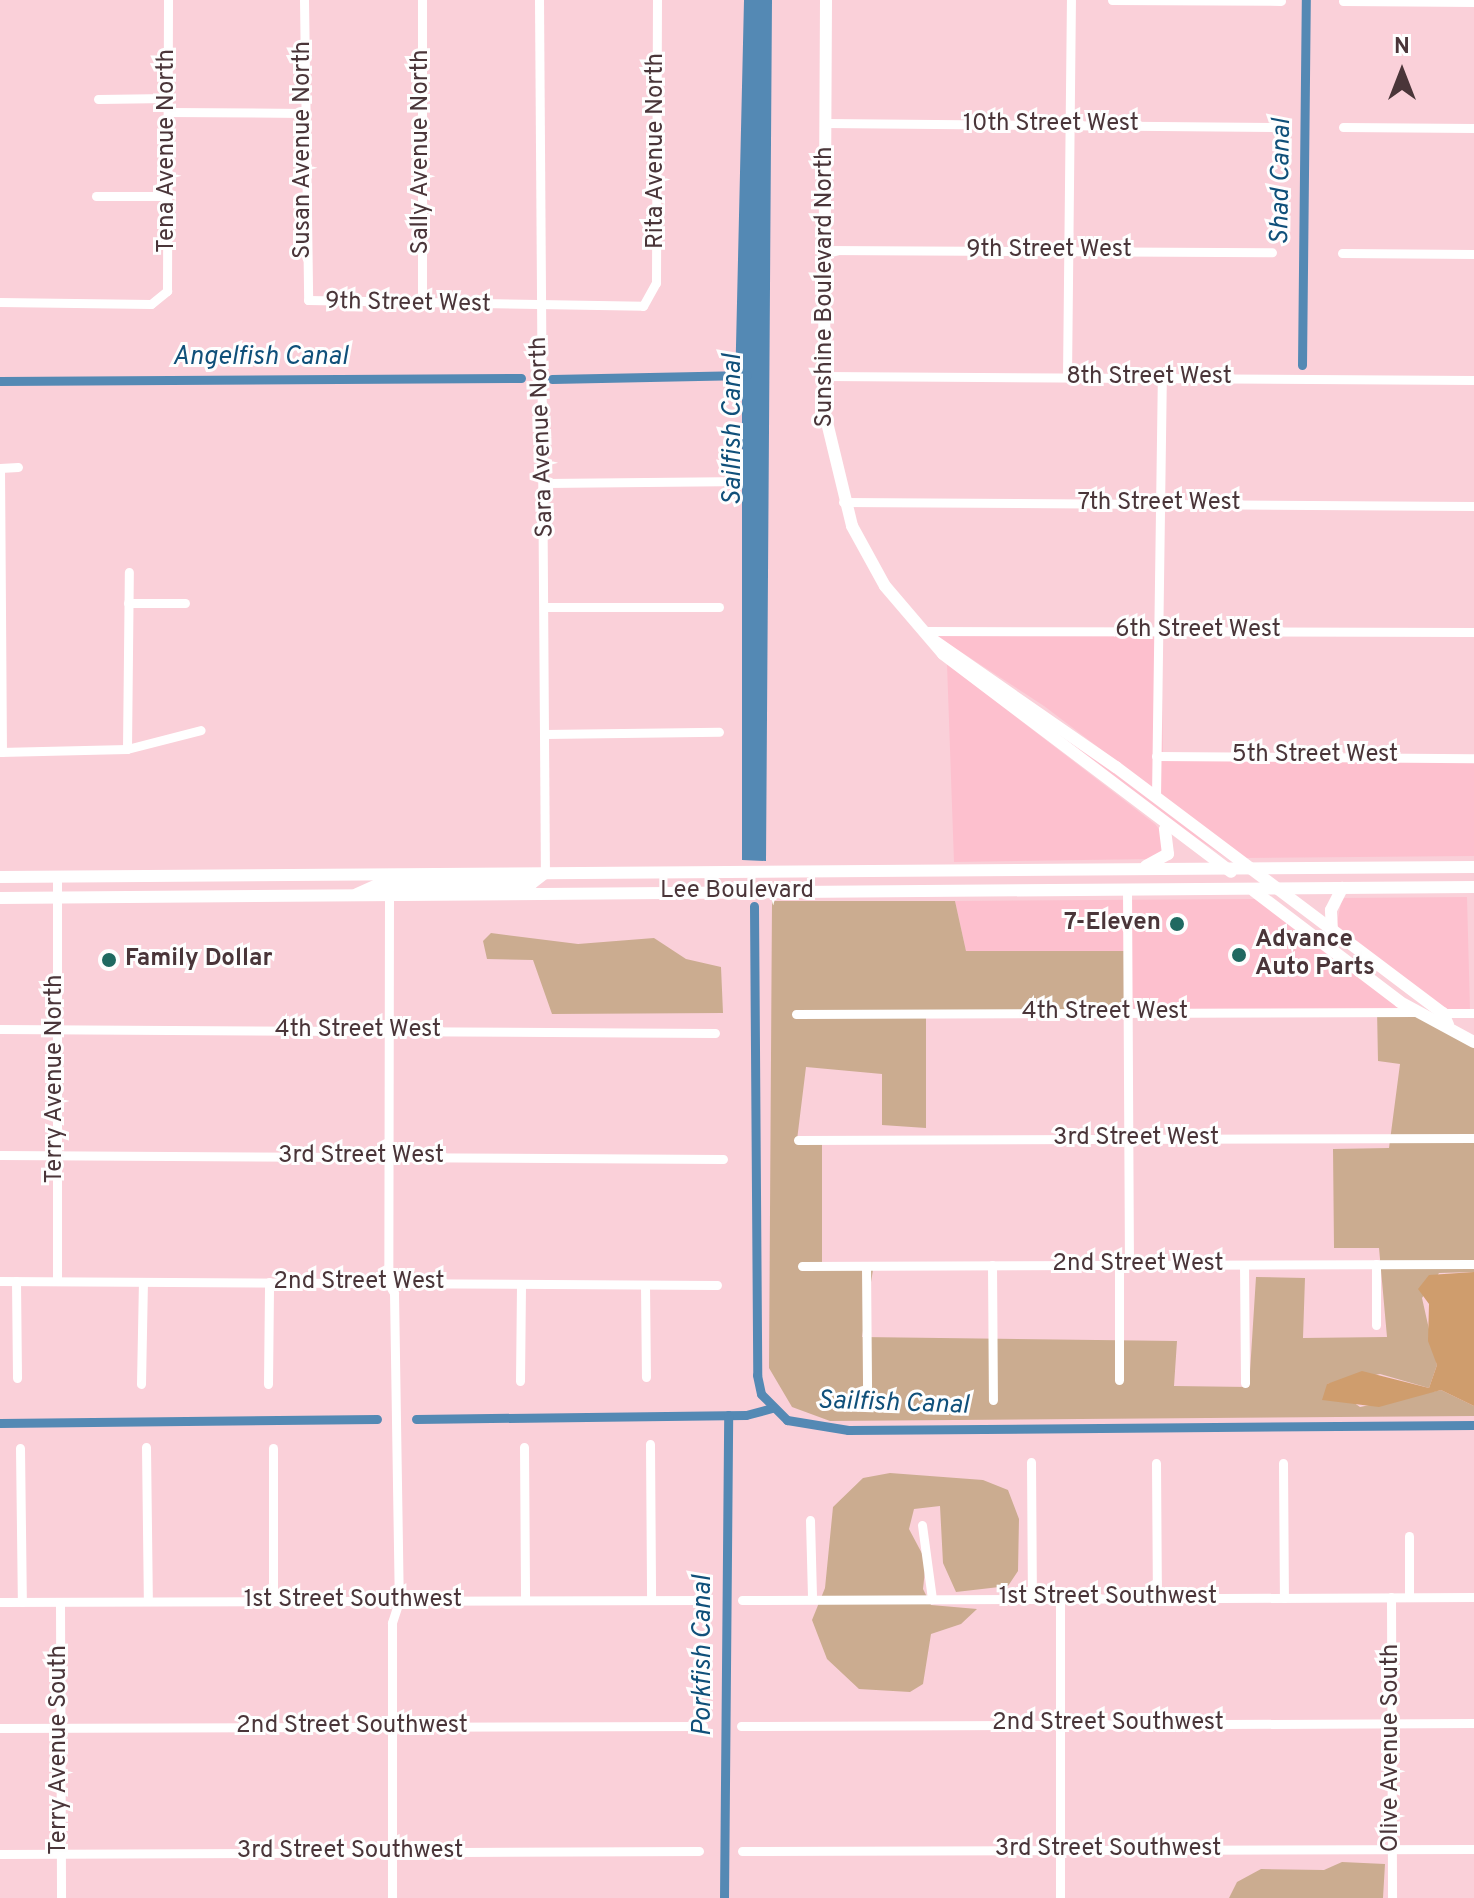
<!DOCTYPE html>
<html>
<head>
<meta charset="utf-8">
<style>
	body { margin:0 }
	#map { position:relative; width:1474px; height:1898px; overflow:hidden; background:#fad0d9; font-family:Overpass,sans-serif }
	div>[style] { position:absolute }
	.built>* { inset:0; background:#fdc0ce }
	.green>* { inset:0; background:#cbac90 }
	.forest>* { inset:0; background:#cf9d6d }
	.water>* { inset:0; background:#5489b4 }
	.canal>* { height:9px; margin:-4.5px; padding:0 4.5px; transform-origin:4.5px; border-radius:4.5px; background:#5489b4 }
	.street>* { height:9px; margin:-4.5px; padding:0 4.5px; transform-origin:4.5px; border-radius:4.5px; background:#fff }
	.secondary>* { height:12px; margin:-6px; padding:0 6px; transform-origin:6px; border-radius:6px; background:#fff }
	.dots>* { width:22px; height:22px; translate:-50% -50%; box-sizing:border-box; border:4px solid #fefefe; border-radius:50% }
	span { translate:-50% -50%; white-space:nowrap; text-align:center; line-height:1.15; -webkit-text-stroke:6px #fefefe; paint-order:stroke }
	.street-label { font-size:24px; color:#4a3539 }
	.poi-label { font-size:24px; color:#4a3539; font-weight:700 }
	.right { translate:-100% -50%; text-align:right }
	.left { translate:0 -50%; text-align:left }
	.water-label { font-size:26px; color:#10507a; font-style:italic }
	.north { position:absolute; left:1362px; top:32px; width:80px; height:80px; -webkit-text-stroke:6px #fefefe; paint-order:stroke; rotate:0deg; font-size:22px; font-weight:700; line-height:32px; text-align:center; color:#4a3539 }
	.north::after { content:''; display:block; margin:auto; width:28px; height:36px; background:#4a3539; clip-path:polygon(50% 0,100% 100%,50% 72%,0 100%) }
</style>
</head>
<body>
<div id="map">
	<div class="built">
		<i style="clip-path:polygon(935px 635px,1161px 636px,1163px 755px,1474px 756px,1474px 856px,1244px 858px,1044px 706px)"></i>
		<i style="clip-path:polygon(947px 664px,1155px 824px,1167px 839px,1165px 851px,1150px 859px,954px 862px)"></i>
		<i style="clip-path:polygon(1046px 722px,1228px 859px,1117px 785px)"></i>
		<i style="clip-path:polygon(1467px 897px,1470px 1011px,1447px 1010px,1336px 928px,1342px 898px)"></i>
		<i style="clip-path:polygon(1256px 899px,1404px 1010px,1128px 1012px,1129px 951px,966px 951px,955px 901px)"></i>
	</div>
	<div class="green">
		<i style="clip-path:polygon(772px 901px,955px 901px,966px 951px,1129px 951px,1128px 1012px,926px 1014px,926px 1128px,882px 1125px,882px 1074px,806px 1067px,797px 1140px,822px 1140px,822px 1264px,873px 1270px,862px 1337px,1177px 1341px,1174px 1386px,1249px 1387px,1256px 1277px,1305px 1278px,1303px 1338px,1387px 1337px,1379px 1248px,1334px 1248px,1333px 1149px,1389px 1148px,1400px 1064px,1378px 1061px,1377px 1010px,1404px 1010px,1474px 1048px,1474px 1272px,1439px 1273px,1422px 1298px,1437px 1365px,1429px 1388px,1380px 1374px,1327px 1384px,1360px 1407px,1441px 1390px,1474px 1406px,1474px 1416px,830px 1421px,792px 1407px,769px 1368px)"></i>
		<i style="clip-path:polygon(491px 933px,578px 944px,654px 938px,686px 959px,721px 967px,723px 1013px,552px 1014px,533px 960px,487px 959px,483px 941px)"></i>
		<i style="clip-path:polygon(890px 1473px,983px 1480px,1008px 1490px,1019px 1519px,1018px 1571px,1008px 1586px,956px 1592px,943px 1563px,940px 1506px,914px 1509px,909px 1529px,926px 1561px,923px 1589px,931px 1605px,977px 1609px,961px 1624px,931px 1634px,923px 1684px,910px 1692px,859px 1689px,827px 1659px,812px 1620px,825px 1588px,833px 1507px,863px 1478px)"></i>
		<i style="clip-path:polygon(1342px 1862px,1385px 1864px,1383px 1898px,1229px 1898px,1237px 1882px,1261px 1869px,1324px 1870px)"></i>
	</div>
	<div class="forest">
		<i style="clip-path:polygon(1474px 1272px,1474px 1406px,1441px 1390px,1379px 1407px,1322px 1400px,1327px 1384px,1362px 1371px,1429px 1388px,1437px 1365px,1428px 1341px,1429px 1304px,1418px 1289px,1429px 1275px)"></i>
	</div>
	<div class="water">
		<i style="clip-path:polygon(744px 0,772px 0,766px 861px,742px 860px,742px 399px,735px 389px)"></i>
	</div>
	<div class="canal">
		<i style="left:1302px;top:365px;width:365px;rotate:-89.4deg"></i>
		<i style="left:552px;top:379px;width:195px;rotate:-1.2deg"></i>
		<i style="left:0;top:381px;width:521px;rotate:-0.33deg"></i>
		<i style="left:754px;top:906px;width:469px;rotate:89.6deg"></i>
		<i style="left:757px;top:1375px;width:19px;rotate:78deg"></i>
		<i style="left:761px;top:1394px;width:37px;rotate:45deg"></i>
		<i style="left:787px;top:1420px;width:62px;rotate:9.3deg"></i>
		<i style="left:848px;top:1430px;width:626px;rotate:-0.46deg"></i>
		<i style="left:416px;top:1419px;width:330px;rotate:-0.7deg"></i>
		<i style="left:746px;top:1415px;width:27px;rotate:-15deg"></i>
		<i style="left:0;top:1423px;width:377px;rotate:-0.6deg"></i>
		<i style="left:724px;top:1898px;width:483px;rotate:-89.5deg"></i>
	</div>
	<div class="street">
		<i style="left:304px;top:0;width:300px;rotate:89.2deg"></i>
		<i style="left:308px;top:300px;width:335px;rotate:1deg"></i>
		<i style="left:643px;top:306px;width:26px;rotate:-61deg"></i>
		<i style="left:656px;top:283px;width:283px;rotate:-89.8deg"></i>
		<i style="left:539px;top:0;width:873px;rotate:89.61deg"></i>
		<i style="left:1112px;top:0;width:169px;rotate:0.3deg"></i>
		<i style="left:1343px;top:1px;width:131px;rotate:0.4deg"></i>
		<i style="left:98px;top:99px;width:70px;rotate:-0.8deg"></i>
		<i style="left:168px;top:112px;width:136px;rotate:0.4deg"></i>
		<i style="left:825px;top:123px;width:451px;rotate:0.5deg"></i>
		<i style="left:1343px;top:127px;width:131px;rotate:0.4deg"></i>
		<i style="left:96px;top:196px;width:72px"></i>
		<i style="left:825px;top:250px;width:447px;rotate:0.3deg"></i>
		<i style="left:1342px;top:253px;width:132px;rotate:0.4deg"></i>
		<i style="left:0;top:302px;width:151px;rotate:0.8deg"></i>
		<i style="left:151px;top:304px;width:21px;rotate:-39deg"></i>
		<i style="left:167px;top:291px;width:291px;rotate:-89.8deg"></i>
		<i style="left:422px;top:305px;width:305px;rotate:-90deg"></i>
		<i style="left:824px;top:376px;width:650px;rotate:0.35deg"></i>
		<i style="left:1067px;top:377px;width:377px;rotate:-89.4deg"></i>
		<i style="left:0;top:468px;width:284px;rotate:89.6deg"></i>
		<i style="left:0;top:468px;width:18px;rotate:-3deg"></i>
		<i style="left:545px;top:483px;width:177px;rotate:-0.6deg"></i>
		<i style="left:843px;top:502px;width:631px;rotate:0.36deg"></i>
		<i style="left:128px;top:603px;width:57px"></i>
		<i style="left:548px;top:607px;width:171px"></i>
		<i style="left:923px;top:631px;width:551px;rotate:0.1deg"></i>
		<i style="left:545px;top:734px;width:174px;rotate:-0.7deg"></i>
		<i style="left:127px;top:749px;width:177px;rotate:-89.4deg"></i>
		<i style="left:0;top:752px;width:127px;rotate:-1.4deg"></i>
		<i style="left:127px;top:749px;width:76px;rotate:-14.4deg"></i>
		<i style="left:1156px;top:756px;width:318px;rotate:0.4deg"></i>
		<i style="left:1156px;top:797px;width:419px;rotate:-89.2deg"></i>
		<i style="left:1127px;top:888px;width:376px;rotate:89.7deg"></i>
		<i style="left:389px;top:896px;width:387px;rotate:90.1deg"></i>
		<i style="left:388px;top:1283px;width:12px;rotate:59deg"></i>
		<i style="left:394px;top:1293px;width:308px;rotate:89.1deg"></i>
		<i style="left:399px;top:1601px;width:23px;rotate:108deg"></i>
		<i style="left:392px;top:1623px;width:275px;rotate:90deg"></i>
		<i style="left:1443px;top:1013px;width:31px"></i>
		<i style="left:796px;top:1014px;width:619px;rotate:-0.19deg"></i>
		<i style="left:0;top:1029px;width:715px;rotate:0.32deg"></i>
		<i style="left:798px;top:1140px;width:676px;rotate:-0.17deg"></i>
		<i style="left:0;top:1155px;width:723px;rotate:0.32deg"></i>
		<i style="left:992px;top:1265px;width:135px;rotate:89.6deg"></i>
		<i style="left:1119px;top:1265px;width:115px;rotate:90deg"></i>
		<i style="left:1244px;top:1265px;width:118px;rotate:89.5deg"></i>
		<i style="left:802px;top:1266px;width:672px;rotate:-0.17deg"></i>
		<i style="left:866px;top:1266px;width:126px;rotate:89.5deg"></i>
		<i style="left:0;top:1281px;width:717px;rotate:0.32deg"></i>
		<i style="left:16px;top:1281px;width:97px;rotate:89.4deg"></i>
		<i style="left:57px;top:1281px;width:404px;rotate:-90deg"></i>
		<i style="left:645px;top:1285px;width:92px;rotate:89.4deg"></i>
		<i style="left:1376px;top:1325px;width:61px;rotate:-90deg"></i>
		<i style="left:520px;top:1381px;width:97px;rotate:-89.4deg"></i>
		<i style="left:141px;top:1384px;width:102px;rotate:-88.9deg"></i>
		<i style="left:268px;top:1384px;width:102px;rotate:-89.4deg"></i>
		<i style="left:650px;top:1444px;width:156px;rotate:89.6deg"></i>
		<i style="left:146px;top:1447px;width:154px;rotate:89.3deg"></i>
		<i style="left:524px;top:1447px;width:153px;rotate:89.6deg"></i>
		<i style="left:20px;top:1448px;width:154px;rotate:89.3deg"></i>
		<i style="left:273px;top:1448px;width:153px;rotate:90deg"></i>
		<i style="left:1031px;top:1462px;width:137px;rotate:89.6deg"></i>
		<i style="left:1156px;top:1463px;width:135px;rotate:89.6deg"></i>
		<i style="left:1283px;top:1463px;width:135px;rotate:89.6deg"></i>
		<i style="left:810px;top:1520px;width:79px;rotate:88.5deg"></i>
		<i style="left:922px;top:1525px;width:75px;rotate:82.3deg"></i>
		<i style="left:1409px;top:1536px;width:61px;rotate:90deg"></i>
		<i style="left:1391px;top:1597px;width:301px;rotate:89.8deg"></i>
		<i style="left:1060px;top:1599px;width:299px;rotate:90deg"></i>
		<i style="left:742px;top:1600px;width:732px;rotate:-0.23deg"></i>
		<i style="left:0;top:1602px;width:706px;rotate:-0.16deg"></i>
		<i style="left:60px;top:1602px;width:296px;rotate:89.8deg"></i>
		<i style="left:741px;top:1726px;width:733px;rotate:-0.23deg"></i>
		<i style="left:0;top:1728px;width:703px;rotate:-0.16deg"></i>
		<i style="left:742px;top:1851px;width:732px;rotate:-0.16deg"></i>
		<i style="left:0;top:1854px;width:699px;rotate:-0.25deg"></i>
	</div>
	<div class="secondary">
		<i style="left:826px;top:0;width:410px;rotate:90.3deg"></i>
		<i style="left:824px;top:410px;width:119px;rotate:76.4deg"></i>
		<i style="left:852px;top:526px;width:68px;rotate:61.2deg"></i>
		<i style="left:885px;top:586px;width:89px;rotate:49.5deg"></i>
		<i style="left:943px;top:654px;width:361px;rotate:37.1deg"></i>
		<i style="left:933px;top:640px;width:223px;rotate:34.8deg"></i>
		<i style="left:1116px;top:767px;width:409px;rotate:37deg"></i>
		<i style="left:1443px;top:1013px;width:13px;rotate:67deg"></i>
		<i style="left:1146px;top:866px;width:25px;rotate:-29deg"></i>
		<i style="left:1168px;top:854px;width:25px;rotate:-97deg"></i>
		<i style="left:0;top:877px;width:1474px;rotate:-0.39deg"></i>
		<i style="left:1254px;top:891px;width:183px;rotate:37.2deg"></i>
		<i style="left:1400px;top:1002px;width:84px;rotate:28.4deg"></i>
		<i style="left:357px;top:894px;width:22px;rotate:-24deg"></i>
		<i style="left:377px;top:885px;width:155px;rotate:-0.7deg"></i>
		<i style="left:532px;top:883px;width:16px;rotate:-38deg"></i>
		<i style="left:0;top:898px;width:1474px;rotate:-0.43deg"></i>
		<i style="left:1332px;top:931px;width:21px;rotate:-93deg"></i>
		<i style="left:1331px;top:910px;width:25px;rotate:-63deg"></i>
	</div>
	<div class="dots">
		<i style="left:1177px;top:924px;background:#206961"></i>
		<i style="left:1239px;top:955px;background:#206961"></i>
		<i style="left:109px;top:960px;background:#206961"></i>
	</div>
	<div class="street-label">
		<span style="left:1051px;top:125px">10th Street West</span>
		<span style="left:304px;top:150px;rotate:-90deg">Susan Avenue North</span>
		<span style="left:168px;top:151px;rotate:-90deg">Tena Avenue North</span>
		<span style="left:657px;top:151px;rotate:-90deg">Rita Avenue North</span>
		<span style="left:422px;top:152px;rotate:-90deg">Sally Avenue North</span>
		<span style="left:1049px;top:251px">9th Street West</span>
		<span style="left:826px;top:287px;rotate:-90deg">Sunshine Boulevard North</span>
		<span style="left:408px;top:304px;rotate:1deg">9th Street West</span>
		<span style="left:1149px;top:378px">8th Street West</span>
		<span style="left:543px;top:437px;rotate:-92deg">Sara Avenue North</span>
		<span style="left:1159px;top:504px">7th Street West</span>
		<span style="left:1198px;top:631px">6th Street West</span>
		<span style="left:1315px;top:756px">5th Street West</span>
		<span style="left:737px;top:892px">Lee Boulevard</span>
		<span style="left:1105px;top:1013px">4th Street West</span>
		<span style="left:358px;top:1031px">4th Street West</span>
		<span style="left:56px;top:1079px;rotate:-90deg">Terry Avenue North</span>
		<span style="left:1136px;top:1139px">3rd Street West</span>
		<span style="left:361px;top:1157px">3rd Street West</span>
		<span style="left:1138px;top:1265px">2nd Street West</span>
		<span style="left:359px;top:1283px">2nd Street West</span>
		<span style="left:1108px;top:1598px">1st Street Southwest</span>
		<span style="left:353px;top:1601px">1st Street Southwest</span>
		<span style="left:1108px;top:1724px">2nd Street Southwest</span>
		<span style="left:352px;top:1727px">2nd Street Southwest</span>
		<span style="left:1392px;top:1748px;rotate:-90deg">Olive Avenue South</span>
		<span style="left:60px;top:1750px;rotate:-90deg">Terry Avenue South</span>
		<span style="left:1108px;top:1850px">3rd Street Southwest</span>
		<span style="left:350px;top:1852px">3rd Street Southwest</span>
	</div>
	<div class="poi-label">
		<span class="right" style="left:1161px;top:924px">7-Eleven</span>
		<span class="left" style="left:1255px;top:955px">Advance<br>Auto Parts</span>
		<span class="left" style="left:125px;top:960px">Family Dollar</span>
	</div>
	<div class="water-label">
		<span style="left:1282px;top:182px;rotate:-89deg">Shad Canal</span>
		<span style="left:260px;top:358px">Angelfish Canal</span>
		<span style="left:734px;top:430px;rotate:-90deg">Sailfish Canal</span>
		<span style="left:893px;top:1404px;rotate:2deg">Sailfish Canal</span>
		<span style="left:704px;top:1656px;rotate:-90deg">Porkfish Canal</span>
	</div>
	<div class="north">N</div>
</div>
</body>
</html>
